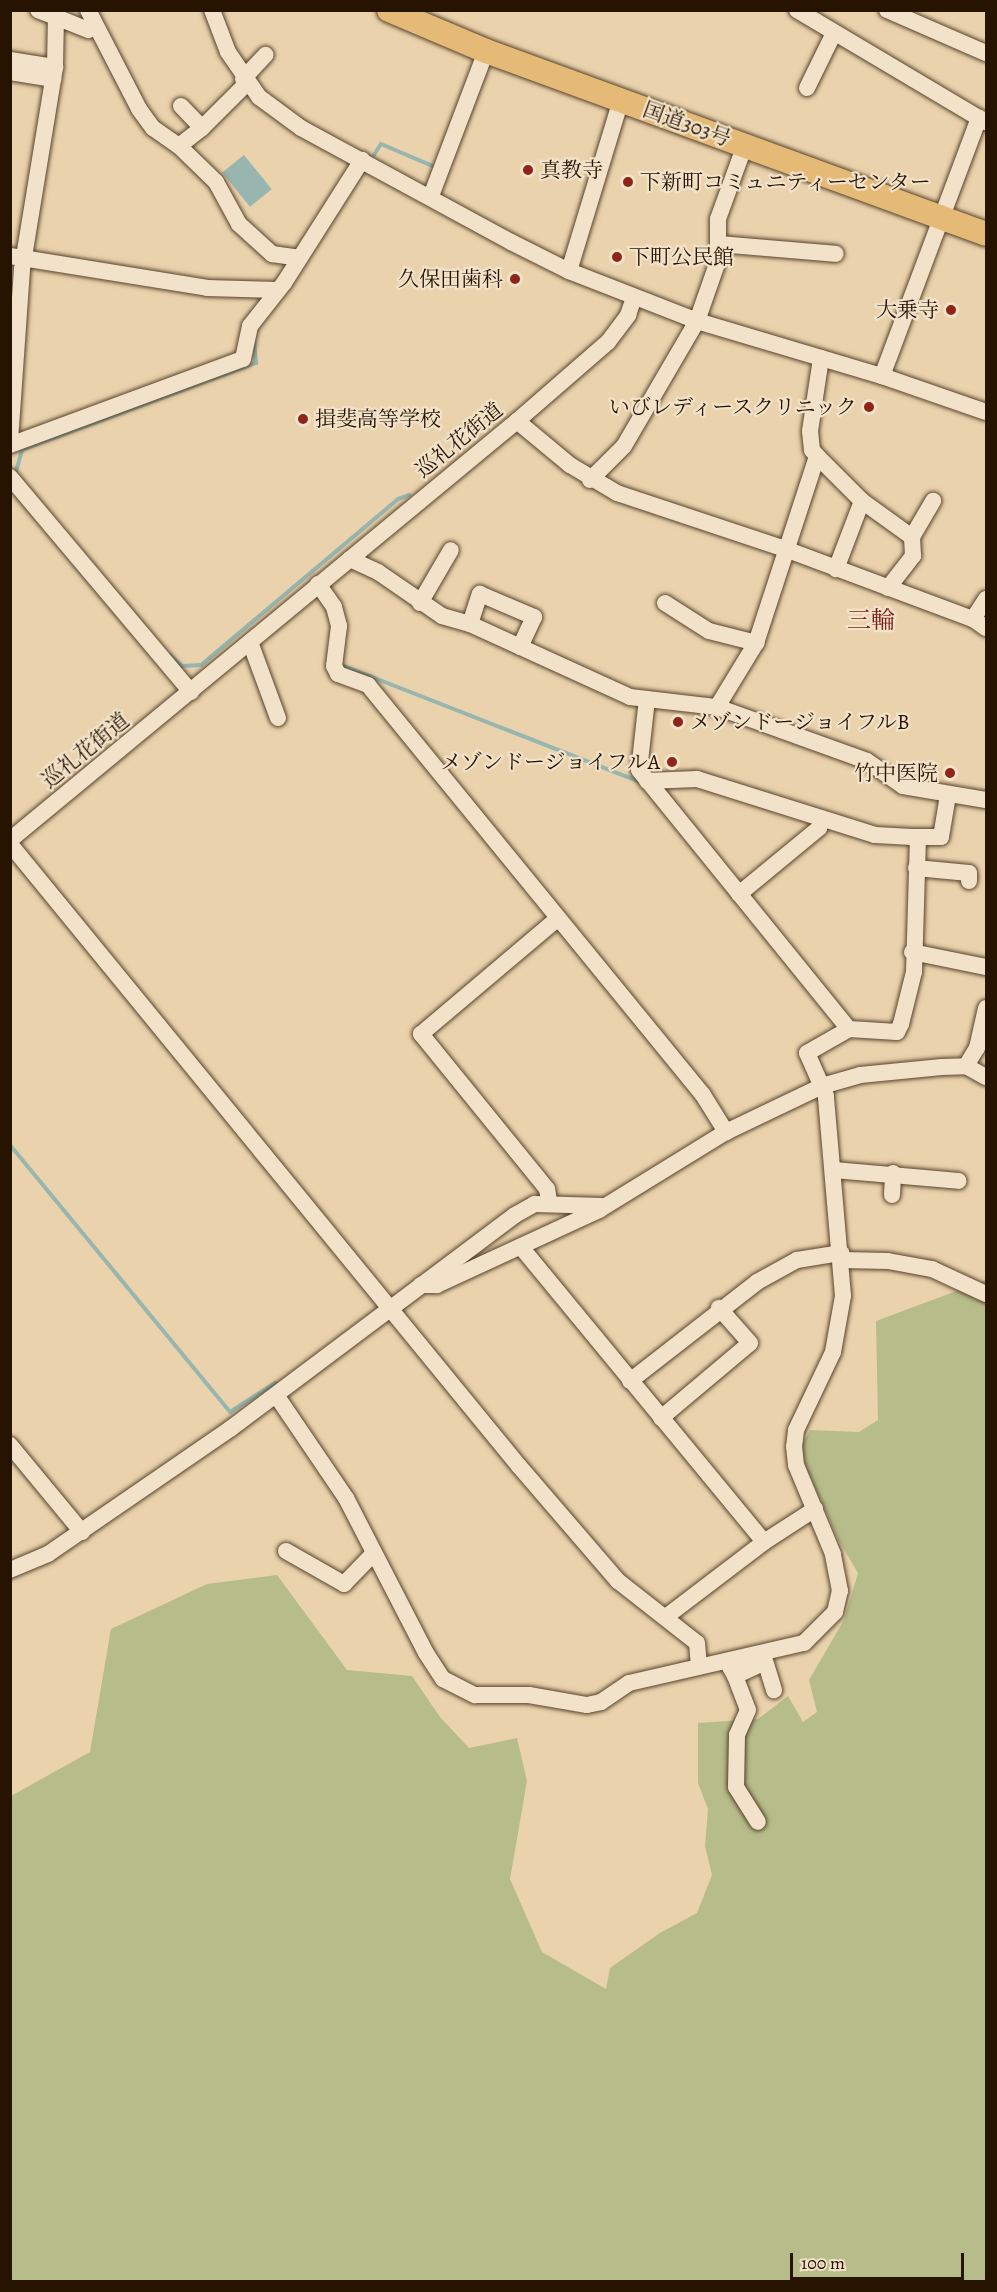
<!DOCTYPE html>
<html>
<head>
<meta charset="utf-8">
<style>
	body { margin:0 }
	#map { position:relative; width:997px; height:2292px; overflow:hidden; background:#ead2ac; font-family:Alegreya,"Noto Serif JP",serif }
	div>[style] { position:absolute }
	.green>* { inset:0; background:#b6bc8a }
	.water>* { inset:0; background:#98b6af; transform-origin:0 0 }
	.stream>* { height:4px; margin:-2px; padding:0 2px; transform-origin:2px; border-radius:2px; background:#98b6af }
	.roads { filter:drop-shadow(0 0 2px #57432b) drop-shadow(0 0 2px #57432b) }
	.minor>* { height:16px; margin:-8px; padding:0 8px; transform-origin:8px; border-radius:8px; background:#f1e2c9 }
	.highway>* { height:24px; margin:-12px; padding:0 12px; transform-origin:12px; border-radius:12px; background:#e5b976 }
	.dots>* { width:16px; height:16px; translate:-50% -50%; box-sizing:border-box; border:3px solid #f1e2c9; border-radius:50% }
	span { translate:-50% -50%; white-space:nowrap; text-align:center; line-height:1.15; -webkit-text-stroke:4.5px #f1e2c9; paint-order:stroke }
	.street-label { font-size:21px; color:#261300 }
	.poi-label { font-size:21px; color:#261300 }
	.left { translate:0 -50%; text-align:left }
	.right { translate:-100% -50%; text-align:right }
	.quarter-label { font-size:24px; color:#7a1f14 }
	.frame { position:absolute; inset:0; border:12px solid #261300; pointer-events:none }
	.scale { position:absolute; left:790px; top:2253px; width:174px; height:27px; box-sizing:border-box; border:3px solid #261300; border-top:0; padding-left:8px; font-size:18px; line-height:21px; white-space:nowrap; color:#261300; -webkit-text-stroke:4px #f1e2c9; paint-order:stroke }
</style>
</head>
<body>
<div id="map">
	<div class="green">
		<i style="clip-path:polygon(986px 1280px,986px 2281px,11px 2281px,11px 1796px,90px 1752px,111px 1629px,207px 1584px,277px 1575px,347px 1670px,412px 1676px,440px 1717px,469px 1748px,517px 1738px,527px 1781px,510px 1879px,542px 1952px,606px 1989px,610px 1968px,660px 1933px,697px 1913px,712px 1875px,705px 1846px,708px 1809px,698px 1783px,698px 1723px,758px 1719px,788px 1696px,803px 1722px,817px 1712px,809px 1680px,844px 1620px,858px 1573px,839px 1541px,799px 1451px,810px 1430px,859px 1432px,878px 1420px,876px 1321px)"></i>
	</div>
	<div class="water">
		<i style="left:244px;top:155px;width:44px;height:28px;rotate:51deg"></i>
	</div>
	<div class="stream">
		<i style="left:374px;top:155px;width:13px;rotate:-58deg"></i>
		<i style="left:381px;top:144px;width:59px;rotate:23.1deg"></i>
		<i style="left:15px;top:475px;width:26px;rotate:-74deg"></i>
		<i style="left:22px;top:450px;width:250px;rotate:-20.4deg"></i>
		<i style="left:256px;top:363px;width:23px;rotate:-95deg"></i>
		<i style="left:170px;top:655px;width:16px;rotate:43deg"></i>
		<i style="left:182px;top:666px;width:19px;rotate:-3deg"></i>
		<i style="left:201px;top:665px;width:258px;rotate:-40.1deg"></i>
		<i style="left:398px;top:499px;width:12px;rotate:-20deg"></i>
		<i style="left:344px;top:666px;width:315px;rotate:21.4deg"></i>
		<i style="left:10px;top:1145px;width:346px;rotate:50.5deg"></i>
		<i style="left:230px;top:1412px;width:54px;rotate:-32.8deg"></i>
		<i style="left:275px;top:1383px;width:6px;rotate:51deg"></i>
	</div>
	<div class="roads">
		<div class="minor">
			<i style="left:88px;top:10px;width:111px;rotate:62.7deg"></i>
			<i style="left:139px;top:109px;width:24px;rotate:54deg"></i>
			<i style="left:153px;top:128px;width:32px;rotate:35deg"></i>
			<i style="left:212px;top:10px;width:45px;rotate:69.1deg"></i>
			<i style="left:228px;top:52px;width:55px;rotate:55.4deg"></i>
			<i style="left:259px;top:97px;width:52px;rotate:36.4deg"></i>
			<i style="left:301px;top:128px;width:239px;rotate:28.5deg"></i>
			<i style="left:511px;top:242px;width:65px;rotate:26.6deg"></i>
			<i style="left:569px;top:271px;width:137px;rotate:21.3deg"></i>
			<i style="left:697px;top:321px;width:193px;rotate:16.6deg"></i>
			<i style="left:882px;top:376px;width:110px;rotate:19.1deg"></i>
			<i style="left:797px;top:10px;width:220px;rotate:30.7deg"></i>
			<i style="left:887px;top:10px;width:108px;rotate:23.5deg"></i>
			<i style="left:56px;top:17px;width:35px;rotate:22deg"></i>
			<i style="left:10px;top:60px;width:46px;rotate:8.8deg"></i>
			<i style="left:10px;top:72px;width:44px;rotate:9.2deg"></i>
			<i style="left:243px;top:79px;width:33px;rotate:-47deg"></i>
			<i style="left:807px;top:88px;width:61px;rotate:-63.9deg"></i>
			<i style="left:181px;top:106px;width:30px;rotate:46deg"></i>
			<i style="left:202px;top:128px;width:29px;rotate:142deg"></i>
			<i style="left:179px;top:146px;width:52px;rotate:44.2deg"></i>
			<i style="left:216px;top:182px;width:48px;rotate:61.3deg"></i>
			<i style="left:239px;top:224px;width:45px;rotate:42.3deg"></i>
			<i style="left:272px;top:254px;width:27px;rotate:8deg"></i>
			<i style="left:202px;top:128px;width:64px;rotate:-45deg"></i>
			<i style="left:431px;top:196px;width:155px;rotate:-69.2deg"></i>
			<i style="left:718px;top:244px;width:118px;rotate:4.8deg"></i>
			<i style="left:10px;top:256px;width:200px;rotate:9.2deg"></i>
			<i style="left:207px;top:288px;width:70px;rotate:1.6deg"></i>
			<i style="left:569px;top:271px;width:179px;rotate:-73.1deg"></i>
			<i style="left:882px;top:376px;width:276px;rotate:-69.4deg"></i>
			<i style="left:517px;top:421px;width:69px;rotate:39.7deg"></i>
			<i style="left:570px;top:465px;width:55px;rotate:30.8deg"></i>
			<i style="left:617px;top:493px;width:180px;rotate:18.4deg"></i>
			<i style="left:788px;top:550px;width:197px;rotate:20.5deg"></i>
			<i style="left:973px;top:619px;width:16px;rotate:35deg"></i>
			<i style="left:10px;top:441px;width:172px;rotate:-86deg"></i>
			<i style="left:22px;top:269px;width:205px;rotate:-80.7deg"></i>
			<i style="left:55px;top:67px;width:50px;rotate:-88.9deg"></i>
			<i style="left:56px;top:17px;width:19px;rotate:-159deg"></i>
			<i style="left:10px;top:445px;width:248px;rotate:-20.3deg"></i>
			<i style="left:243px;top:359px;width:34px;rotate:-78deg"></i>
			<i style="left:250px;top:326px;width:55px;rotate:-51.7deg"></i>
			<i style="left:284px;top:283px;width:146px;rotate:-57.6deg"></i>
			<i style="left:817px;top:456px;width:8px;rotate:-130deg"></i>
			<i style="left:812px;top:450px;width:19px;rotate:-96deg"></i>
			<i style="left:810px;top:431px;width:74px;rotate:-81.4deg"></i>
			<i style="left:10px;top:477px;width:281px;rotate:49.9deg"></i>
			<i style="left:590px;top:480px;width:48px;rotate:-45deg"></i>
			<i style="left:624px;top:446px;width:145px;rotate:-59.7deg"></i>
			<i style="left:697px;top:321px;width:64px;rotate:-70.7deg"></i>
			<i style="left:718px;top:261px;width:42px;rotate:-90deg"></i>
			<i style="left:718px;top:219px;width:79px;rotate:-70deg"></i>
			<i style="left:862px;top:501px;width:62px;rotate:35.8deg"></i>
			<i style="left:912px;top:537px;width:42px;rotate:-59.7deg"></i>
			<i style="left:350px;top:559px;width:31px;rotate:25deg"></i>
			<i style="left:378px;top:572px;width:78px;rotate:34.5deg"></i>
			<i style="left:442px;top:616px;width:29px;rotate:16deg"></i>
			<i style="left:470px;top:624px;width:176px;rotate:24.5deg"></i>
			<i style="left:630px;top:697px;width:88px;rotate:6.6deg"></i>
			<i style="left:717px;top:707px;width:159px;rotate:19.8deg"></i>
			<i style="left:867px;top:761px;width:44px;rotate:34.8deg"></i>
			<i style="left:903px;top:786px;width:84px;rotate:9.6deg"></i>
			<i style="left:318px;top:584px;width:28px;rotate:55deg"></i>
			<i style="left:334px;top:607px;width:20px;rotate:75deg"></i>
			<i style="left:339px;top:626px;width:40px;rotate:97.1deg"></i>
			<i style="left:334px;top:666px;width:9px;rotate:63deg"></i>
			<i style="left:338px;top:674px;width:32px;rotate:20deg"></i>
			<i style="left:368px;top:685px;width:529px;rotate:50.75deg"></i>
			<i style="left:703px;top:1095px;width:44px;rotate:58.1deg"></i>
			<i style="left:888px;top:588px;width:41px;rotate:-52deg"></i>
			<i style="left:913px;top:556px;width:19px;rotate:-93deg"></i>
			<i style="left:420px;top:603px;width:61px;rotate:-59.7deg"></i>
			<i style="left:665px;top:603px;width:52px;rotate:32.5deg"></i>
			<i style="left:709px;top:631px;width:49px;rotate:14.3deg"></i>
			<i style="left:973px;top:619px;width:24px;rotate:-57deg"></i>
			<i style="left:470px;top:624px;width:32px;rotate:-72deg"></i>
			<i style="left:480px;top:594px;width:59px;rotate:23.1deg"></i>
			<i style="left:534px;top:617px;width:33px;rotate:115deg"></i>
			<i style="left:250px;top:642px;width:81px;rotate:69.8deg"></i>
			<i style="left:647px;top:699px;width:71px;rotate:96.4deg"></i>
			<i style="left:639px;top:770px;width:333px;rotate:51deg"></i>
			<i style="left:717px;top:707px;width:75px;rotate:-58.6deg"></i>
			<i style="left:756px;top:643px;width:197px;rotate:-71.9deg"></i>
			<i style="left:817px;top:456px;width:64px;rotate:45deg"></i>
			<i style="left:862px;top:501px;width:73px;rotate:110.9deg"></i>
			<i style="left:912px;top:837px;width:29px"></i>
			<i style="left:941px;top:837px;width:43px;rotate:-80.5deg"></i>
			<i style="left:10px;top:840px;width:658px;rotate:-39.57deg"></i>
			<i style="left:517px;top:421px;width:121px;rotate:-41deg"></i>
			<i style="left:608px;top:342px;width:34px;rotate:-53deg"></i>
			<i style="left:628px;top:315px;width:18px;rotate:-71deg"></i>
			<i style="left:10px;top:844px;width:804px;rotate:50.71deg"></i>
			<i style="left:519px;top:1466px;width:152px;rotate:49.3deg"></i>
			<i style="left:618px;top:1581px;width:100px;rotate:38.1deg"></i>
			<i style="left:697px;top:1643px;width:23px;rotate:85deg"></i>
			<i style="left:916px;top:868px;width:53px;rotate:5.4deg"></i>
			<i style="left:969px;top:873px;width:8px;rotate:90deg"></i>
			<i style="left:739px;top:894px;width:104px;rotate:-39.5deg"></i>
			<i style="left:819px;top:828px;width:10px;rotate:-73deg"></i>
			<i style="left:912px;top:952px;width:76px;rotate:11.5deg"></i>
			<i style="left:966px;top:1066px;width:21px;rotate:-59deg"></i>
			<i style="left:977px;top:1048px;width:41px;rotate:-77.3deg"></i>
			<i style="left:834px;top:1170px;width:125px;rotate:5deg"></i>
			<i style="left:892px;top:1195px;width:22px;rotate:-87deg"></i>
			<i style="left:549px;top:1201px;width:12px;rotate:-99deg"></i>
			<i style="left:547px;top:1189px;width:200px;rotate:-129.1deg"></i>
			<i style="left:421px;top:1034px;width:178px;rotate:-40.2deg"></i>
			<i style="left:521px;top:1247px;width:382px;rotate:50.5deg"></i>
			<i style="left:842px;top:1260px;width:46px;rotate:1.2deg"></i>
			<i style="left:888px;top:1261px;width:45px;rotate:10.3deg"></i>
			<i style="left:932px;top:1269px;width:60px;rotate:24.8deg"></i>
			<i style="left:421px;top:1285px;width:16px"></i>
			<i style="left:437px;top:1285px;width:179px;rotate:-24.8deg"></i>
			<i style="left:599px;top:1210px;width:149px;rotate:-31.6deg"></i>
			<i style="left:726px;top:1132px;width:106px;rotate:-25.6deg"></i>
			<i style="left:822px;top:1086px;width:40px;rotate:-16deg"></i>
			<i style="left:860px;top:1075px;width:82px;rotate:-5.6deg"></i>
			<i style="left:942px;top:1067px;width:24px;rotate:-2deg"></i>
			<i style="left:966px;top:1066px;width:23px;rotate:29deg"></i>
			<i style="left:630px;top:1381px;width:161px;rotate:-37.9deg"></i>
			<i style="left:757px;top:1282px;width:46px;rotate:-28.8deg"></i>
			<i style="left:797px;top:1260px;width:45px;rotate:-9deg"></i>
			<i style="left:276px;top:1395px;width:125px;rotate:55.8deg"></i>
			<i style="left:346px;top:1498px;width:174px;rotate:62.7deg"></i>
			<i style="left:426px;top:1653px;width:31px;rotate:57deg"></i>
			<i style="left:443px;top:1679px;width:36px;rotate:27deg"></i>
			<i style="left:475px;top:1695px;width:54px"></i>
			<i style="left:529px;top:1695px;width:59px;rotate:9.8deg"></i>
			<i style="left:587px;top:1705px;width:14px;rotate:-12deg"></i>
			<i style="left:601px;top:1702px;width:34px;rotate:-34deg"></i>
			<i style="left:629px;top:1683px;width:180px;rotate:-12.9deg"></i>
			<i style="left:804px;top:1643px;width:44px;rotate:-45deg"></i>
			<i style="left:835px;top:1612px;width:22px;rotate:-77deg"></i>
			<i style="left:840px;top:1591px;width:38px;rotate:-101deg"></i>
			<i style="left:833px;top:1554px;width:96px;rotate:-112.6deg"></i>
			<i style="left:796px;top:1465px;width:18px;rotate:-96deg"></i>
			<i style="left:794px;top:1447px;width:17px;rotate:-83deg"></i>
			<i style="left:796px;top:1430px;width:86px;rotate:-64.6deg"></i>
			<i style="left:833px;top:1352px;width:57px;rotate:-79.9deg"></i>
			<i style="left:843px;top:1296px;width:201px;rotate:-94.9deg"></i>
			<i style="left:826px;top:1096px;width:47px;rotate:-113.8deg"></i>
			<i style="left:807px;top:1053px;width:48px;rotate:-29.7deg"></i>
			<i style="left:849px;top:1029px;width:48px;rotate:3.6deg"></i>
			<i style="left:897px;top:1032px;width:9px;rotate:-63deg"></i>
			<i style="left:901px;top:1024px;width:54px;rotate:-76deg"></i>
			<i style="left:914px;top:972px;width:131px;rotate:-88.3deg"></i>
			<i style="left:918px;top:841px;width:7px;rotate:-146deg"></i>
			<i style="left:912px;top:837px;width:37px;rotate:-177deg"></i>
			<i style="left:875px;top:835px;width:187px;rotate:-162.5deg"></i>
			<i style="left:697px;top:779px;width:50px;rotate:177.7deg"></i>
			<i style="left:661px;top:1418px;width:116px;rotate:-40.1deg"></i>
			<i style="left:750px;top:1343px;width:47px;rotate:-131.5deg"></i>
			<i style="left:10px;top:1445px;width:113px;rotate:50.4deg"></i>
			<i style="left:286px;top:1551px;width:67px;rotate:29.6deg"></i>
			<i style="left:344px;top:1584px;width:43px;rotate:-45.9deg"></i>
			<i style="left:10px;top:1570px;width:41px;rotate:-22.8deg"></i>
			<i style="left:48px;top:1554px;width:221px;rotate:-34.5deg"></i>
			<i style="left:230px;top:1429px;width:356px;rotate:-36.9deg"></i>
			<i style="left:515px;top:1215px;width:23px;rotate:-29deg"></i>
			<i style="left:535px;top:1204px;width:67px;rotate:1.7deg"></i>
			<i style="left:667px;top:1616px;width:122px;rotate:-37.3deg"></i>
			<i style="left:764px;top:1542px;width:61px;rotate:-32.9deg"></i>
			<i style="left:763px;top:1654px;width:38px;rotate:73deg"></i>
			<i style="left:730px;top:1667px;width:10px;rotate:61deg"></i>
			<i style="left:735px;top:1676px;width:31px;rotate:-25deg"></i>
			<i style="left:735px;top:1676px;width:36px;rotate:69deg"></i>
			<i style="left:748px;top:1710px;width:27px;rotate:114deg"></i>
			<i style="left:737px;top:1735px;width:52px;rotate:91.1deg"></i>
			<i style="left:736px;top:1787px;width:41px;rotate:57.8deg"></i>
		</div>
		<div class="highway">
			<i style="left:389px;top:10px;width:105px;rotate:22.9deg"></i>
			<i style="left:486px;top:51px;width:532px;rotate:20.1deg"></i>
		</div>
	</div>
	<div class="dots">
		<i style="left:528px;top:170px;background:#8f2418"></i>
		<i style="left:628px;top:182px;background:#8f2418"></i>
		<i style="left:617px;top:257px;background:#8f2418"></i>
		<i style="left:515px;top:279px;background:#8f2418"></i>
		<i style="left:951px;top:310px;background:#8f2418"></i>
		<i style="left:869px;top:407px;background:#8f2418"></i>
		<i style="left:303px;top:419px;background:#8f2418"></i>
		<i style="left:678px;top:722px;background:#8f2418"></i>
		<i style="left:672px;top:762px;background:#8f2418"></i>
		<i style="left:950px;top:773px;background:#8f2418"></i>
	</div>
	<div class="street-label">
		<span style="left:687px;top:124px;rotate:20deg">国道303号</span>
		<span style="left:459px;top:440px;rotate:-39deg">巡礼花街道</span>
		<span style="left:85px;top:750px;rotate:-39deg">巡礼花街道</span>
	</div>
	<div class="poi-label">
		<span class="left" style="left:540px;top:170px">真教寺</span>
		<span class="left" style="left:640px;top:182px">下新町コミュニティーセンター</span>
		<span class="left" style="left:629px;top:257px">下町公民館</span>
		<span class="right" style="left:503px;top:279px">久保田歯科</span>
		<span class="right" style="left:939px;top:310px">大乗寺</span>
		<span class="right" style="left:857px;top:407px">いびレディースクリニック</span>
		<span class="left" style="left:315px;top:419px">揖斐高等学校</span>
		<span class="left" style="left:690px;top:722px">メゾンドージョイフルB</span>
		<span class="right" style="left:660px;top:762px">メゾンドージョイフルA</span>
		<span class="right" style="left:938px;top:773px">竹中医院</span>
	</div>
	<div class="quarter-label">
		<span style="left:871px;top:621px">三輪</span>
	</div>
	<div class="frame"></div>
	<div class="scale">100 m</div>
</div>
</body>
</html>
